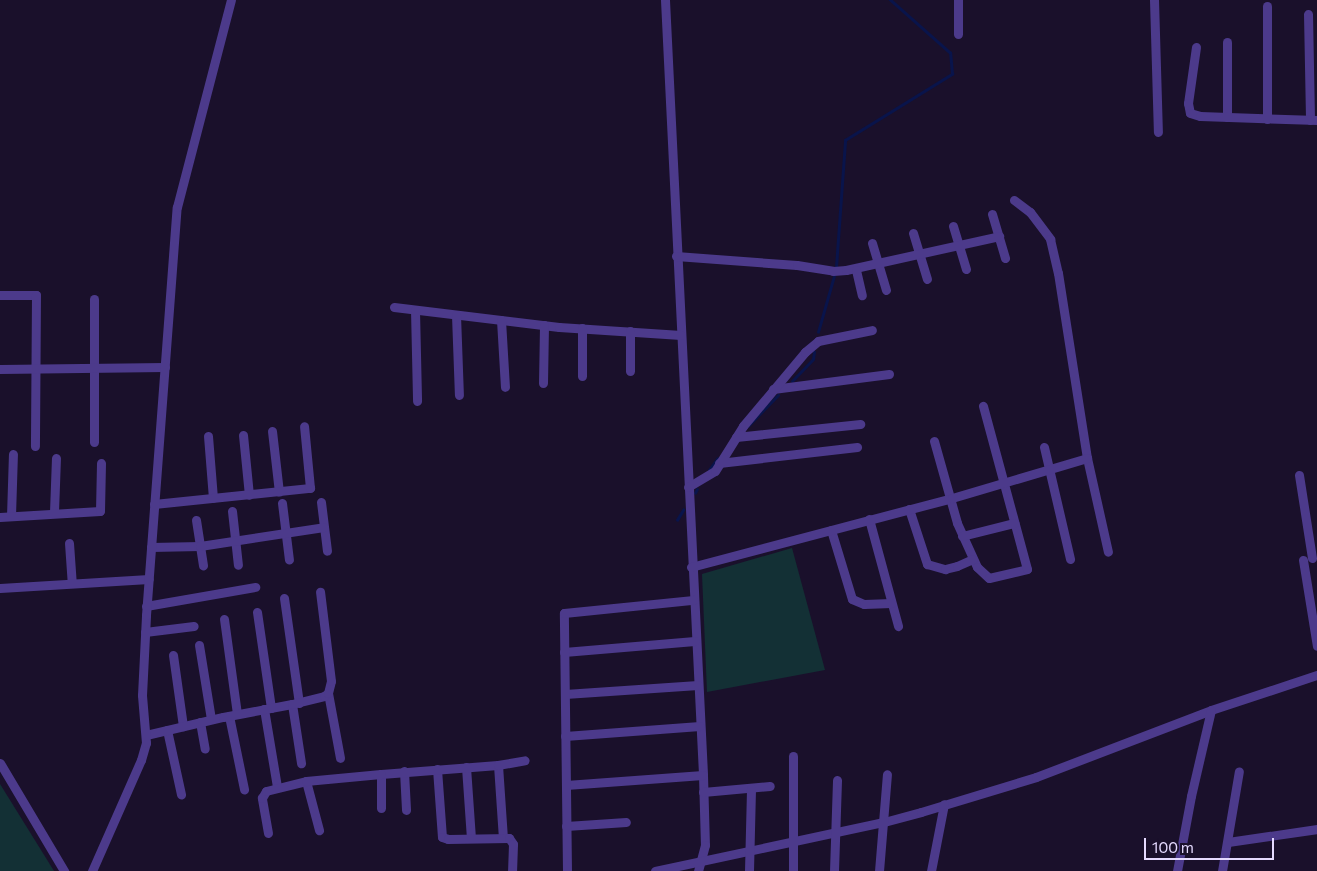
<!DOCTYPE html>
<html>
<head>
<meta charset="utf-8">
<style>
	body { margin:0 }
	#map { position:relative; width:1317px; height:871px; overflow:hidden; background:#1a102b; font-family:Commissioner,sans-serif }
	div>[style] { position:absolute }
	.green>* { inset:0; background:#133035 }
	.stream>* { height:2.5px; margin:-1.25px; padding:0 1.25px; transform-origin:1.25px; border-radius:1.25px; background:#09144b }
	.minor>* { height:9px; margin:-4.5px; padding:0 4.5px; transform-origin:4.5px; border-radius:4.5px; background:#4c3a8b }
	span { translate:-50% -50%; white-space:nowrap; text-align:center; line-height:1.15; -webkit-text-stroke:4px #1a102b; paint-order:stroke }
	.scale { position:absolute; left:1144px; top:838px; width:130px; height:22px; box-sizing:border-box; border:2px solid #e5daff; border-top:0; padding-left:6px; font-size:15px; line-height:18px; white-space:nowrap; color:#e5daff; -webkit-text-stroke:4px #1a102b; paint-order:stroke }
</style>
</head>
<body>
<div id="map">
	<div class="green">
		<i style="clip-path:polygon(792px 548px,825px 670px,707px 692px,702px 574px)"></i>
		<i style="clip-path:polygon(0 784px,54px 871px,0 871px)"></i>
	</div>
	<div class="stream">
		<i style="left:836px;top:267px;width:127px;rotate:-85.9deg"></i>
		<i style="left:845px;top:140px;width:126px;rotate:-31.7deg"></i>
		<i style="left:952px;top:74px;width:21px;rotate:-95deg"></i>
		<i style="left:950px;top:53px;width:80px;rotate:-138.5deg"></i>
		<i style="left:818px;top:332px;width:58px;rotate:-74.1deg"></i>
		<i style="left:792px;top:381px;width:30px;rotate:-46deg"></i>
		<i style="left:813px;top:359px;width:7px;rotate:-82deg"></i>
		<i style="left:748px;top:426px;width:43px;rotate:-45.9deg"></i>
		<i style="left:709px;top:470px;width:14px;rotate:-54deg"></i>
		<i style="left:695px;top:493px;width:4px;rotate:-63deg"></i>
		<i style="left:677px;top:520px;width:12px;rotate:-59deg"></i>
	</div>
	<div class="minor">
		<i style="left:665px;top:0;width:776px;rotate:87.19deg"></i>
		<i style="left:703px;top:775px;width:70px;rotate:88.4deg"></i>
		<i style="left:705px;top:845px;width:27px;rotate:105deg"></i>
		<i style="left:1154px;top:0;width:132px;rotate:88.3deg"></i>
		<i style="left:1308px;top:14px;width:106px;rotate:88.9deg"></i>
		<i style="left:958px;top:34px;width:34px;rotate:-90deg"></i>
		<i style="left:1227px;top:42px;width:75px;rotate:90deg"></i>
		<i style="left:1196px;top:47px;width:57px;rotate:98.1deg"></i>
		<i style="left:1188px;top:103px;width:10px;rotate:79deg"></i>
		<i style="left:1190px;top:113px;width:10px;rotate:17deg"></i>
		<i style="left:1200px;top:116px;width:117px;rotate:2deg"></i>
		<i style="left:1267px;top:119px;width:113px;rotate:-90deg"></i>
		<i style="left:1014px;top:200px;width:20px;rotate:37deg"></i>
		<i style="left:1030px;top:212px;width:34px;rotate:53deg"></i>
		<i style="left:1050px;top:239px;width:35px;rotate:77deg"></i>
		<i style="left:1058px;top:273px;width:187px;rotate:81.1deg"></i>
		<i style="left:1087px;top:458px;width:96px;rotate:77.4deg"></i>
		<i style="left:992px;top:214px;width:46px;rotate:73.5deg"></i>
		<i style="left:953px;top:226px;width:45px;rotate:73.2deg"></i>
		<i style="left:913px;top:233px;width:48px;rotate:73.1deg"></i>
		<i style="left:872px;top:243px;width:49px;rotate:73.4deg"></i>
		<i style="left:676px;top:256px;width:121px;rotate:4.3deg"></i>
		<i style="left:797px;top:265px;width:36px;rotate:9deg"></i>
		<i style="left:833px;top:271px;width:13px;rotate:-4deg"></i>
		<i style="left:846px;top:270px;width:157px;rotate:-12.5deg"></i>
		<i style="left:856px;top:270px;width:26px;rotate:77deg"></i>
		<i style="left:0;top:295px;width:36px"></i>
		<i style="left:36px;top:295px;width:151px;rotate:90.4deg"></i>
		<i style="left:94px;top:299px;width:143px;rotate:90deg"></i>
		<i style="left:394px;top:307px;width:166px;rotate:6.9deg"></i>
		<i style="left:559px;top:327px;width:122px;rotate:3.8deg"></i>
		<i style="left:415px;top:310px;width:91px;rotate:88.7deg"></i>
		<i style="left:456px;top:315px;width:80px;rotate:87.9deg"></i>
		<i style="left:501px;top:320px;width:67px;rotate:86.6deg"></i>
		<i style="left:582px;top:328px;width:48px;rotate:90deg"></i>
		<i style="left:630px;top:331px;width:40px;rotate:90deg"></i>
		<i style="left:0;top:369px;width:165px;rotate:-0.7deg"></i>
		<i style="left:543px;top:383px;width:58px;rotate:-89deg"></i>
		<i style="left:773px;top:389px;width:117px;rotate:-7.4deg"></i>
		<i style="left:272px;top:431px;width:61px;rotate:83.5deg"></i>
		<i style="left:243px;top:435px;width:60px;rotate:84.3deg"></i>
		<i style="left:208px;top:436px;width:62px;rotate:85.4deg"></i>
		<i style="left:736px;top:437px;width:125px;rotate:-6deg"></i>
		<i style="left:934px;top:441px;width:85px;rotate:74.3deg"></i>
		<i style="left:957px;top:523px;width:48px;rotate:65.6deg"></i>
		<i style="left:977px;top:567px;width:16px;rotate:43deg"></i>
		<i style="left:989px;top:578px;width:39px;rotate:-13deg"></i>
		<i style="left:1027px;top:569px;width:169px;rotate:-105.1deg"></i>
		<i style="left:1044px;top:447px;width:115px;rotate:76.9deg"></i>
		<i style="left:719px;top:463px;width:139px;rotate:-6.6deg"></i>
		<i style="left:1299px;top:475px;width:84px;rotate:81.1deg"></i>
		<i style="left:688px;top:487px;width:31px;rotate:-31deg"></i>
		<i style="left:715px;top:471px;width:53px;rotate:-58.1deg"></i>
		<i style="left:743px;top:426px;width:97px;rotate:-50deg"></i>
		<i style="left:805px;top:352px;width:17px;rotate:-40deg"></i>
		<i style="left:818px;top:341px;width:55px;rotate:-11.5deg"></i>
		<i style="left:321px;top:502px;width:49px;rotate:83deg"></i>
		<i style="left:282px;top:503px;width:57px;rotate:83deg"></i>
		<i style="left:154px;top:504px;width:157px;rotate:-5.9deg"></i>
		<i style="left:310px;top:488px;width:62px;rotate:-95.5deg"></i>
		<i style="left:909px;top:509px;width:58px;rotate:71.9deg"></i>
		<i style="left:927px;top:564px;width:19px;rotate:16deg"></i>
		<i style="left:945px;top:569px;width:12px;rotate:-14deg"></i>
		<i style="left:957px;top:566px;width:17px;rotate:-24deg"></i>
		<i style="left:232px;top:511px;width:54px;rotate:83.7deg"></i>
		<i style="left:54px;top:512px;width:54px;rotate:-87.9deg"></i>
		<i style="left:11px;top:516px;width:62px;rotate:-88.2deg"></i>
		<i style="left:0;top:517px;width:100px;rotate:-3.4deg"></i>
		<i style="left:100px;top:511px;width:48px;rotate:-88.8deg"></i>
		<i style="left:869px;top:519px;width:111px;rotate:74.8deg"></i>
		<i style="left:196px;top:520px;width:46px;rotate:81.2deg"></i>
		<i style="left:831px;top:530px;width:72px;rotate:73.1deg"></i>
		<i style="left:852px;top:599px;width:13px;rotate:23deg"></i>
		<i style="left:864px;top:604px;width:27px;rotate:-2deg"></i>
		<i style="left:962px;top:536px;width:54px;rotate:-14deg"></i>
		<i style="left:69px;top:543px;width:39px;rotate:86deg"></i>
		<i style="left:151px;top:547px;width:49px;rotate:-1.2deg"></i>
		<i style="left:200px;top:546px;width:125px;rotate:-8.7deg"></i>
		<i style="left:1303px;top:560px;width:87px;rotate:80.8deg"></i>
		<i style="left:691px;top:567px;width:270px;rotate:-14.8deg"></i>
		<i style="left:952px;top:498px;width:141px;rotate:-16.5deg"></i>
		<i style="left:0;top:588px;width:149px;rotate:-3.5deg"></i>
		<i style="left:284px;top:598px;width:106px;rotate:81.9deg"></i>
		<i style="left:146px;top:606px;width:111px;rotate:-9.9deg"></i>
		<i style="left:257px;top:612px;width:97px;rotate:81.7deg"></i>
		<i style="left:224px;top:619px;width:96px;rotate:82.2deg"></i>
		<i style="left:145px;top:632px;width:49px;rotate:-7deg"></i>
		<i style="left:199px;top:645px;width:75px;rotate:80.8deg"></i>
		<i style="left:564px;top:652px;width:131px;rotate:-4.8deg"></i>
		<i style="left:173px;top:655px;width:72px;rotate:82deg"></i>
		<i style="left:328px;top:693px;width:66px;rotate:79.5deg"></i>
		<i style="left:565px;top:694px;width:133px;rotate:-3.9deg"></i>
		<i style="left:292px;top:704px;width:60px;rotate:81.3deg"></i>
		<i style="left:264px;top:709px;width:79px;rotate:80.5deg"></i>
		<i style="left:229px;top:716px;width:75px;rotate:78.4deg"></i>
		<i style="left:200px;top:722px;width:27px;rotate:80deg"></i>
		<i style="left:167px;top:730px;width:66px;rotate:77.7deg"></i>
		<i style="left:146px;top:735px;width:79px;rotate:-13.2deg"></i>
		<i style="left:223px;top:717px;width:70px;rotate:-10.7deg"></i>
		<i style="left:292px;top:704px;width:33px;rotate:-14deg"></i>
		<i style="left:324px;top:696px;width:5px;rotate:-37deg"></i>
		<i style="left:328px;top:693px;width:12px;rotate:-76deg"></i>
		<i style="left:331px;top:681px;width:90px;rotate:-97deg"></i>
		<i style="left:565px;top:736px;width:135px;rotate:-4.2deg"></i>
		<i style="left:0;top:763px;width:126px;rotate:59.3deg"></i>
		<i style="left:498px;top:765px;width:73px;rotate:86.1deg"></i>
		<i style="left:466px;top:767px;width:71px;rotate:86deg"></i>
		<i style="left:437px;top:769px;width:68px;rotate:85.8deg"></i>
		<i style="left:442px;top:837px;width:6px;rotate:18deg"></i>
		<i style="left:448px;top:839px;width:61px;rotate:-0.9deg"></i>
		<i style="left:509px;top:838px;width:7px;rotate:56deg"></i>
		<i style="left:513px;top:844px;width:27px;rotate:92deg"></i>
		<i style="left:404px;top:771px;width:39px;rotate:87deg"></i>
		<i style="left:306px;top:781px;width:51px;rotate:75.1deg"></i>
		<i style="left:566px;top:785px;width:137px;rotate:-4.2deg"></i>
		<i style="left:703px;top:792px;width:67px;rotate:-5.1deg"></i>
		<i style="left:381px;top:808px;width:34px;rotate:-90deg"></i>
		<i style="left:381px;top:774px;width:117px;rotate:-4.4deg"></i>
		<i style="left:498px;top:765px;width:27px;rotate:-10deg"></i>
		<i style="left:566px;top:826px;width:60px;rotate:-3.8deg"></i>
		<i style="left:268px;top:833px;width:36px;rotate:-100deg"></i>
		<i style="left:262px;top:798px;width:8px;rotate:-60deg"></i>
		<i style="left:266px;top:791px;width:41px;rotate:-14deg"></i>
		<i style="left:306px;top:781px;width:75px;rotate:-5.3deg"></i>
		<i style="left:1228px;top:842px;width:90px;rotate:-8.3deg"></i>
		<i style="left:92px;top:871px;width:121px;rotate:-66.2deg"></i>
		<i style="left:141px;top:760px;width:18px;rotate:-74deg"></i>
		<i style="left:146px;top:743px;width:48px;rotate:-94.8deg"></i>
		<i style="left:142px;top:695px;width:80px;rotate:-87.1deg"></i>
		<i style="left:146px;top:615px;width:409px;rotate:-85.7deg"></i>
		<i style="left:177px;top:207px;width:214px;rotate:-75.4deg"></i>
		<i style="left:567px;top:871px;width:258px;rotate:-90.7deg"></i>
		<i style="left:564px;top:613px;width:130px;rotate:-5.8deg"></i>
		<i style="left:655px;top:871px;width:234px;rotate:-12.1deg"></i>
		<i style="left:884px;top:822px;width:38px;rotate:-15deg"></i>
		<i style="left:921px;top:812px;width:120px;rotate:-16.9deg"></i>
		<i style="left:1036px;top:777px;width:187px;rotate:-20.9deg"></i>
		<i style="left:1211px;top:710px;width:112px;rotate:-18.3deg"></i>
		<i style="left:749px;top:871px;width:83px;rotate:-88.6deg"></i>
		<i style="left:793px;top:871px;width:115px;rotate:-90deg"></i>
		<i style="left:834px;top:871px;width:91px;rotate:-88.1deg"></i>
		<i style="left:879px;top:871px;width:97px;rotate:-85.3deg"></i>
		<i style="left:931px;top:871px;width:68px;rotate:-79deg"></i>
		<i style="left:1177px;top:871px;width:76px;rotate:-79.4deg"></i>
		<i style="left:1191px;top:796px;width:88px;rotate:-76.9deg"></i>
		<i style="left:1222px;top:871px;width:101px;rotate:-80.4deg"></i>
	</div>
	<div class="scale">100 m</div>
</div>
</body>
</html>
